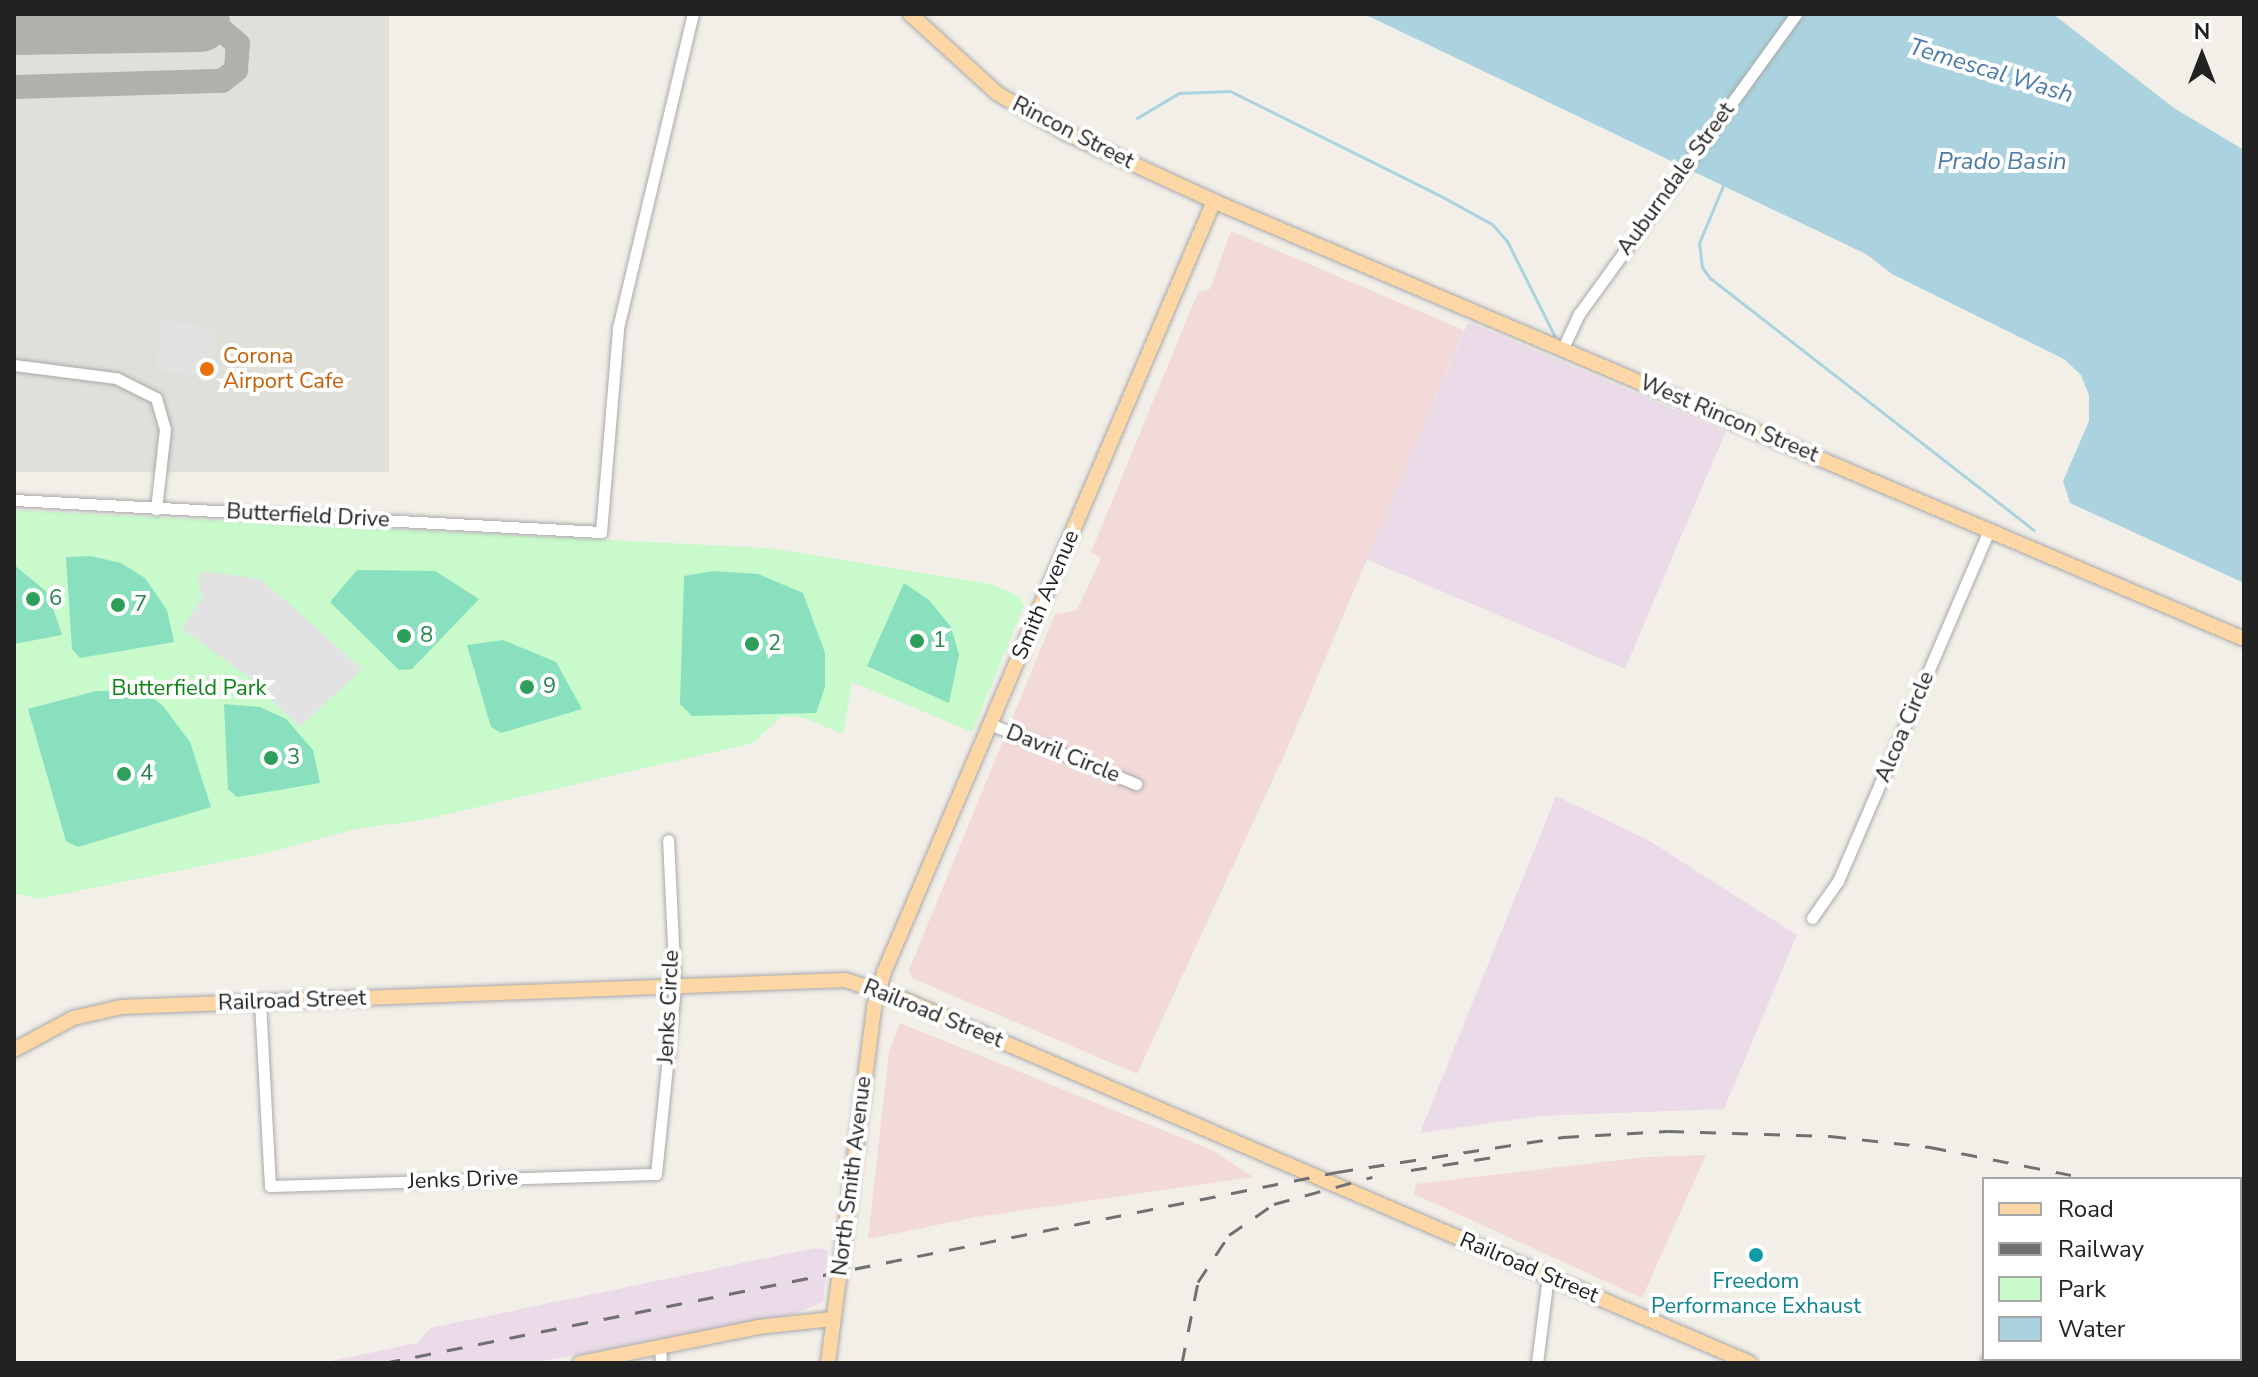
<!DOCTYPE html>
<html>
<head>
<meta charset="utf-8">
<style>
	body { margin:0 }
	#map { position:relative; width:2258px; height:1377px; overflow:hidden; background:#f2efe9; font-family:"Nunito Sans",sans-serif }
	div>[style] { position:absolute }
	.commercial>* { inset:0; background:#f2dad9 }
	.industrial>* { inset:0; background:#ebdbe8; transform-origin:0 0 }
	.airport>* { inset:0; background:#e1dfda; transform-origin:0 0 }
	.park>* { inset:0; background:#c8facc }
	.pitch>* { inset:0; background:#88e0be }
	.parking>* { inset:0; background:#e2e2e2 }
	.water>* { inset:0; background:#aad3df }
	.stream>* { height:3px; margin:-1.5px; padding:0 1.5px; transform-origin:1.5px; border-radius:1.5px; background:#aad3df }
	.taxiway>* { height:24px; margin:-12px; padding:0 12px; transform-origin:12px; border-radius:12px; background:#b1b0ac }
	.runway>* { height:60px; margin:-30px; padding:0 30px; transform-origin:30px; border-radius:30px; background:#b1b0ac }
	.roads { filter:drop-shadow(0 0 2px #a9a9a9) drop-shadow(0 0 2px #a9a9a9) }
	.minor>* { height:11px; margin:-5.5px; padding:0 5.5px; transform-origin:5.5px; border-radius:5.5px; background:#fff }
	.major>* { height:14px; margin:-7px; padding:0 7px; transform-origin:7px; border-radius:7px; background:#fcd6a4 }
	.rail>* { height:3px; margin-top:-1.5px; transform-origin:0; background:repeating-linear-gradient(90deg,#707070 0 16px,transparent 0 32px) }
	.dots>* { width:22px; height:22px; translate:-50% -50%; box-sizing:border-box; border:4px solid #fff; border-radius:50% }
	span { translate:-50% -50%; white-space:nowrap; text-align:center; line-height:1.15; -webkit-text-stroke:8px #fff; paint-order:stroke }
	.street-label { font-size:22px; color:#222 }
	.food-label { font-size:22px; color:#c56008 }
	.left { translate:0 -50%; text-align:left }
	.leisure-label { font-size:22px; color:#27864d }
	.park-label { font-size:22px; color:#0c8416 }
	.culture-label { font-size:22px; color:#0d838f }
	.water-label { font-size:24px; color:#4a7aab; font-style:italic }
	.frame { position:absolute; inset:0; border:16px solid #222; pointer-events:none }
	.legend { position:absolute; left:1982px; top:1177px; width:260px; height:184px; box-sizing:border-box; background:#fff; border:2px solid #a7a7a7; margin:0; padding:10px 14px; list-style:none; font-size:24px; color:#222 }
	.legend li { display:flex; align-items:center; gap:16px; height:40px }
	.legend b { width:40px; border:2px solid #a7a7a7 }
	.north { position:absolute; left:2162px; top:16px; width:80px; height:80px; -webkit-text-stroke:6px #fff; paint-order:stroke; rotate:0deg; font-size:22px; font-weight:700; line-height:32px; text-align:center; color:#222 }
	.north::after { content:''; display:block; margin:auto; width:28px; height:36px; background:#222; clip-path:polygon(50% 0,100% 100%,50% 72%,0 100%) }
</style>
</head>
<body>
<div id="map">
	<div class="commercial">
		<i style="clip-path:polygon(1231px 231px,1464px 330px,1287px 749px,1137px 1074px,912px 978px,909px 970px,1055px 614px,1077px 610px,1101px 558px,1091px 552px,1198px 292px,1210px 289px)"></i>
		<i style="clip-path:polygon(900px 1023px,1214px 1151px,1253px 1177px,976px 1217px,868px 1239px,889px 1051px)"></i>
		<i style="clip-path:polygon(1706px 1155px,1642px 1298px,1414px 1194px,1416px 1184px,1645px 1157px)"></i>
	</div>
	<div class="industrial">
		<i style="left:1468px;top:322px;width:280px;height:258px;rotate:23deg"></i>
		<i style="clip-path:polygon(1556px 796px,1648px 840px,1797px 935px,1724px 1109px,1540px 1116px,1420px 1133px)"></i>
		<i style="clip-path:polygon(815px 1248px,828px 1250px,823px 1302px,793px 1314px,532px 1363px,321px 1363px,417px 1343px,430px 1328px)"></i>
	</div>
	<div class="airport">
		<i style="left:14px;top:14px;width:375px;height:458px"></i>
	</div>
	<div class="park">
		<i style="clip-path:polygon(14px 510px,768px 548px,991px 584px,1019px 596px,1024px 606px,972px 732px,852px 682px,843px 734px,804px 718px,782px 716px,753px 743px,422px 820px,356px 829px,271px 852px,38px 899px,14px 893px)"></i>
	</div>
	<div class="pitch">
		<i style="clip-path:polygon(90px 556px,121px 563px,145px 578px,167px 610px,174px 642px,80px 658px,72px 649px,66px 557px)"></i>
		<i style="clip-path:polygon(14px 565px,48px 593px,62px 635px,14px 644px)"></i>
		<i style="clip-path:polygon(357px 570px,435px 571px,479px 599px,412px 669px,399px 670px,330px 602px)"></i>
		<i style="clip-path:polygon(713px 571px,758px 574px,803px 593px,825px 653px,825px 687px,816px 713px,692px 716px,680px 704px,684px 576px)"></i>
		<i style="clip-path:polygon(904px 583px,929px 600px,951px 627px,959px 655px,949px 703px,867px 666px)"></i>
		<i style="clip-path:polygon(503px 640px,556px 662px,582px 709px,501px 733px,491px 727px,467px 645px)"></i>
		<i style="clip-path:polygon(96px 691px,145px 692px,163px 706px,190px 742px,211px 807px,78px 847px,66px 841px,28px 709px)"></i>
		<i style="clip-path:polygon(224px 704px,260px 707px,286px 719px,313px 750px,320px 783px,237px 797px,228px 789px)"></i>
	</div>
	<div class="parking">
		<i style="clip-path:polygon(160px 318px,216px 330px,213px 366px,191px 376px,157px 369px)"></i>
		<i style="clip-path:polygon(203px 571px,261px 579px,362px 669px,300px 727px,247px 676px,181px 628px,202px 599px,198px 580px)"></i>
	</div>
	<div class="water">
		<i style="clip-path:polygon(1364px 14px,2053px 14px,2174px 108px,2244px 150px,2244px 583px,2070px 503px,2063px 481px,2089px 421px,2089px 395px,2081px 375px,2064px 359px,1892px 274px,1866px 254px)"></i>
	</div>
	<div class="stream">
		<i style="left:1137px;top:118px;width:49px;rotate:-30.8deg"></i>
		<i style="left:1179px;top:93px;width:51px;rotate:-2.2deg"></i>
		<i style="left:1230px;top:91px;width:233px;rotate:26.5deg"></i>
		<i style="left:1439px;top:195px;width:60px;rotate:28.7deg"></i>
		<i style="left:1492px;top:224px;width:23px;rotate:49deg"></i>
		<i style="left:1507px;top:241px;width:107px;rotate:63.4deg"></i>
		<i style="left:1725px;top:181px;width:67px;rotate:112.8deg"></i>
		<i style="left:1699px;top:243px;width:24px;rotate:83deg"></i>
		<i style="left:1702px;top:267px;width:14px;rotate:54deg"></i>
		<i style="left:1710px;top:278px;width:410px;rotate:37.9deg"></i>
	</div>
	<div class="taxiway">
		<i style="left:14px;top:87px;width:208px;rotate:-1.7deg"></i>
		<i style="left:222px;top:81px;width:18px;rotate:-38deg"></i>
		<i style="left:236px;top:70px;width:26px;rotate:-86deg"></i>
		<i style="left:238px;top:44px;width:26px;rotate:-140deg"></i>
		<i style="left:218px;top:27px;width:19px;rotate:-164deg"></i>
	</div>
	<div class="runway">
		<i style="left:14px;top:25px;width:186px;rotate:-0.9deg"></i>
	</div>
	<div class="roads">
		<div class="minor">
			<i style="left:1563px;top:348px;width:38px;rotate:-65deg"></i>
			<i style="left:1579px;top:314px;width:370px;rotate:-54.1deg"></i>
			<i style="left:14px;top:365px;width:103px;rotate:7.3deg"></i>
			<i style="left:116px;top:378px;width:45px;rotate:26.6deg"></i>
			<i style="left:156px;top:398px;width:32px;rotate:74deg"></i>
			<i style="left:165px;top:429px;width:81px;rotate:96.4deg"></i>
			<i style="left:14px;top:500px;width:588px;rotate:3.12deg"></i>
			<i style="left:601px;top:532px;width:205px;rotate:-85.2deg"></i>
			<i style="left:618px;top:328px;width:323px;rotate:-76.6deg"></i>
			<i style="left:990px;top:724px;width:158px;rotate:22.3deg"></i>
			<i style="left:1812px;top:918px;width:45px;rotate:-54.9deg"></i>
			<i style="left:1838px;top:881px;width:381px;rotate:-66.7deg"></i>
			<i style="left:260px;top:1002px;width:184px;rotate:86.9deg"></i>
			<i style="left:270px;top:1186px;width:386px;rotate:-1.8deg"></i>
			<i style="left:656px;top:1174px;width:189px;rotate:-84.2deg"></i>
			<i style="left:675px;top:986px;width:146px;rotate:-92.7deg"></i>
			<i style="left:660px;top:1347px;width:16px;rotate:86deg"></i>
			<i style="left:1537px;top:1363px;width:88px;rotate:-82.8deg"></i>
			<i style="left:1986px;top:1363px;width:4px;rotate:-76deg"></i>
			<i style="left:2133px;top:1363px;width:4px;rotate:-63deg"></i>
		</div>
		<div class="major">
			<i style="left:910px;top:14px;width:119px;rotate:42.3deg"></i>
			<i style="left:998px;top:94px;width:78px;rotate:29.8deg"></i>
			<i style="left:1066px;top:133px;width:175px;rotate:24.7deg"></i>
			<i style="left:1225px;top:206px;width:1107px;rotate:23.02deg"></i>
			<i style="left:14px;top:1050px;width:67px;rotate:-28.5deg"></i>
			<i style="left:73px;top:1018px;width:49px;rotate:-12.9deg"></i>
			<i style="left:121px;top:1007px;width:725px;rotate:-2.14deg"></i>
			<i style="left:845px;top:980px;width:56px;rotate:17.8deg"></i>
			<i style="left:898px;top:997px;width:927px;rotate:23.25deg"></i>
			<i style="left:580px;top:1363px;width:182px;rotate:-11.4deg"></i>
			<i style="left:758px;top:1327px;width:75px;rotate:-6.1deg"></i>
			<i style="left:828px;top:1363px;width:359px;rotate:-82.6deg"></i>
			<i style="left:874px;top:1007px;width:36px;rotate:-74deg"></i>
			<i style="left:884px;top:972px;width:839px;rotate:-66.83deg"></i>
		</div>
	</div>
	<div class="rail">
		<i style="left:1411px;top:1170px;width:96px;rotate:-9deg"></i>
		<i style="left:2240px;top:1225px;width:4px;rotate:14deg"></i>
		<i style="left:384px;top:1363px;width:972px;rotate:-11.33deg"></i>
		<i style="left:1337px;top:1172px;width:229px;rotate:-8.8deg"></i>
		<i style="left:1563px;top:1137px;width:105px;rotate:-3.3deg"></i>
		<i style="left:1668px;top:1131px;width:162px;rotate:1.8deg"></i>
		<i style="left:1830px;top:1136px;width:101px;rotate:6.3deg"></i>
		<i style="left:1930px;top:1147px;width:164px;rotate:11.2deg"></i>
		<i style="left:1182px;top:1363px;width:83px;rotate:-78.8deg"></i>
		<i style="left:1198px;top:1282px;width:56px;rotate:-56.6deg"></i>
		<i style="left:1229px;top:1235px;width:55px;rotate:-34.6deg"></i>
		<i style="left:1274px;top:1204px;width:102px;rotate:-15.4deg"></i>
	</div>
	<div class="dots">
		<i style="left:207px;top:369px;background:#e8710a"></i>
		<i style="left:33px;top:599px;background:#2e9e5b"></i>
		<i style="left:118px;top:605px;background:#2e9e5b"></i>
		<i style="left:404px;top:636px;background:#2e9e5b"></i>
		<i style="left:917px;top:641px;background:#2e9e5b"></i>
		<i style="left:752px;top:644px;background:#2e9e5b"></i>
		<i style="left:527px;top:687px;background:#2e9e5b"></i>
		<i style="left:271px;top:758px;background:#2e9e5b"></i>
		<i style="left:124px;top:774px;background:#2e9e5b"></i>
		<i style="left:1756px;top:1255px;background:#0f9aa8"></i>
	</div>
	<div class="street-label">
		<span style="left:1073px;top:133px;rotate:27deg">Rincon Street</span>
		<span style="left:1676px;top:179px;rotate:-54deg">Auburndale Street</span>
		<span style="left:1729px;top:419px;rotate:23deg">West Rincon Street</span>
		<span style="left:308px;top:516px;rotate:3deg">Butterfield Drive</span>
		<span style="left:1046px;top:595px;rotate:-67deg">Smith Avenue</span>
		<span style="left:1905px;top:727px;rotate:-67deg">Alcoa Circle</span>
		<span style="left:1063px;top:754px;rotate:22deg">Davril Circle</span>
		<span style="left:292px;top:1001px;rotate:-2deg">Railroad Street</span>
		<span style="left:669px;top:1007px;rotate:-87deg">Jenks Circle</span>
		<span style="left:933px;top:1014px;rotate:22deg">Railroad Street</span>
		<span style="left:852px;top:1176px;rotate:-83deg">North Smith Avenue</span>
		<span style="left:463px;top:1180px;rotate:-2deg">Jenks Drive</span>
		<span style="left:1529px;top:1268px;rotate:23deg">Railroad Street</span>
	</div>
	<div class="food-label">
		<span class="left" style="left:223px;top:369px">Corona<br>Airport Cafe</span>
	</div>
	<div class="leisure-label">
		<span class="left" style="left:49px;top:599px">6</span>
		<span class="left" style="left:134px;top:605px">7</span>
		<span class="left" style="left:420px;top:636px">8</span>
		<span class="left" style="left:933px;top:641px">1</span>
		<span class="left" style="left:768px;top:644px">2</span>
		<span class="left" style="left:543px;top:687px">9</span>
		<span class="left" style="left:287px;top:758px">3</span>
		<span class="left" style="left:140px;top:774px">4</span>
	</div>
	<div class="park-label">
		<span style="left:189px;top:689px">Butterfield Park</span>
	</div>
	<div class="culture-label">
		<span style="left:1756px;top:1294px">Freedom<br>Performance Exhaust</span>
	</div>
	<div class="water-label">
		<span style="left:1991px;top:71px;rotate:17deg">Temescal Wash</span>
		<span style="left:2002px;top:162px">Prado Basin</span>
	</div>
	<div class="frame"></div>
	<ul class="legend">
	<li><b style="height:10px;background:#fcd6a4"></b>Road</li>
	<li><b style="height:10px;background:#707070"></b>Railway</li>
	<li><b style="height:22px;background:#c8facc"></b>Park</li>
	<li><b style="height:22px;background:#aad3df"></b>Water</li>
	</ul>
	<div class="north">N</div>
</div>
</body>
</html>
